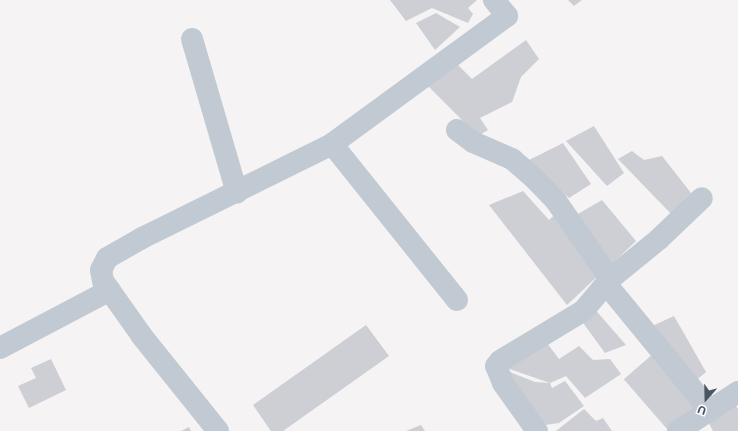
<!DOCTYPE html>
<html>
<head>
<meta charset="utf-8">
<style>
	body { margin:0 }
	#map { position:relative; width:738px; height:431px; overflow:hidden; background:#f5f3f3; font-family:Montserrat,sans-serif }
	div>[style] { position:absolute }
	.building>* { inset:0; background:#cdcfd5; transform-origin:0 0 }
	.minor>* { height:22px; margin:-11px; padding:0 11px; transform-origin:11px; border-radius:11px; background:#c1cad2 }
	span { translate:-50% -50%; white-space:nowrap; text-align:center; line-height:1.15; -webkit-text-stroke:3.5px #fff; paint-order:stroke }
	.north { position:absolute; left:686px; top:379px; width:40px; height:40px; -webkit-text-stroke:3px #fff; paint-order:stroke; rotate:200deg; font-size:11px; font-weight:700; line-height:16px; text-align:center; color:#4a5661 }
	.north::after { content:''; display:block; margin:auto; width:14px; height:18px; background:#4a5661; clip-path:polygon(50% 0,100% 100%,50% 72%,0 100%) }
</style>
</head>
<body>
<div id="map">
	<div class="building">
		<i style="clip-path:polygon(390px 0,477px 0,468px 8px,473px 14px,468px 23px,432px 8px,406px 21px)"></i>
		<i style="clip-path:polygon(568px 0,582px 0,574px 6px)"></i>
		<i style="clip-path:polygon(436px 13px,460px 27px,435px 50px,416px 23px)"></i>
		<i style="clip-path:polygon(526px 40px,539px 59px,521px 77px,512px 102px,480px 118px,488px 130px,478px 136px,428px 86px,452px 59px,472px 79px)"></i>
		<i style="clip-path:polygon(594px 126px,624px 173px,607px 186px,566px 141px)"></i>
		<i style="clip-path:polygon(563px 143px,591px 184px,569px 198px,529px 160px)"></i>
		<i style="clip-path:polygon(632px 151px,644px 160px,662px 156px,695px 198px,675px 218px,618px 159px)"></i>
		<i style="clip-path:polygon(523px 191px,549px 220px,559px 211px,602px 272px,567px 305px,489px 205px)"></i>
		<i style="clip-path:polygon(602px 200px,636px 241px,607px 269px,571px 218px)"></i>
		<i style="clip-path:polygon(592px 306px,626px 345px,605px 353px,578px 316px)"></i>
		<i style="clip-path:polygon(674px 316px,706px 372px,693px 383px,648px 328px)"></i>
		<i style="clip-path:polygon(366px 325px,389px 356px,283px 431px,271px 431px,253px 405px)"></i>
		<i style="clip-path:polygon(544px 339px,559px 359px,579px 346px,593px 360px,610px 359px,621px 374px,585px 398px,566px 376px,550px 383px,552px 388px,565px 381px,584px 406px,559px 423px,545px 425px,502px 369px,535px 382px,550px 383px,504px 367px)"></i>
		<i style="left:654px;top:353px;width:70px;height:40px;rotate:49deg"></i>
		<i style="clip-path:polygon(51px 359px,66px 390px,29px 408px,18px 386px,36px 378px,31px 368px)"></i>
		<i style="clip-path:polygon(732px 401px,738px 409px,738px 431px,713px 431px,706px 418px)"></i>
		<i style="clip-path:polygon(584px 409px,596px 421px,603px 418px,612px 431px,556px 431px)"></i>
		<i style="clip-path:polygon(421px 425px,425px 431px,406px 431px)"></i>
		<i style="clip-path:polygon(189px 427px,191px 431px,181px 431px)"></i>
	</div>
	<div class="minor">
		<i style="left:192px;top:39px;width:160px;rotate:73.7deg"></i>
		<i style="left:457px;top:130px;width:20px;rotate:37deg"></i>
		<i style="left:473px;top:142px;width:43px;rotate:23.6deg"></i>
		<i style="left:512px;top:159px;width:32px;rotate:41deg"></i>
		<i style="left:536px;top:180px;width:29px;rotate:46deg"></i>
		<i style="left:556px;top:201px;width:95px;rotate:55.3deg"></i>
		<i style="left:607px;top:285px;width:161px;rotate:50.6deg"></i>
		<i style="left:457px;top:300px;width:200px;rotate:-128.7deg"></i>
		<i style="left:332px;top:144px;width:217px;rotate:-36.2deg"></i>
		<i style="left:507px;top:16px;width:21px;rotate:-129deg"></i>
		<i style="left:0;top:348px;width:124px;rotate:-27.8deg"></i>
		<i style="left:218px;top:431px;width:122px;rotate:-128.7deg"></i>
		<i style="left:142px;top:336px;width:67px;rotate:-125.3deg"></i>
		<i style="left:103px;top:281px;width:11px;rotate:-100deg"></i>
		<i style="left:101px;top:270px;width:13px;rotate:-63deg"></i>
		<i style="left:107px;top:258px;width:40px;rotate:-29.7deg"></i>
		<i style="left:142px;top:238px;width:212px;rotate:-26.3deg"></i>
		<i style="left:537px;top:431px;width:59px;rotate:-125.3deg"></i>
		<i style="left:503px;top:383px;width:18px;rotate:-112deg"></i>
		<i style="left:496px;top:366px;width:6px;rotate:-51deg"></i>
		<i style="left:500px;top:361px;width:97px;rotate:-31.1deg"></i>
		<i style="left:583px;top:311px;width:42px;rotate:-49.8deg"></i>
		<i style="left:610px;top:279px;width:63px;rotate:-39.2deg"></i>
		<i style="left:659px;top:239px;width:59px;rotate:-43.6deg"></i>
		<i style="left:678px;top:431px;width:72px;rotate:-33deg"></i>
	</div>
	<div class="north">U</div>
</div>
</body>
</html>
